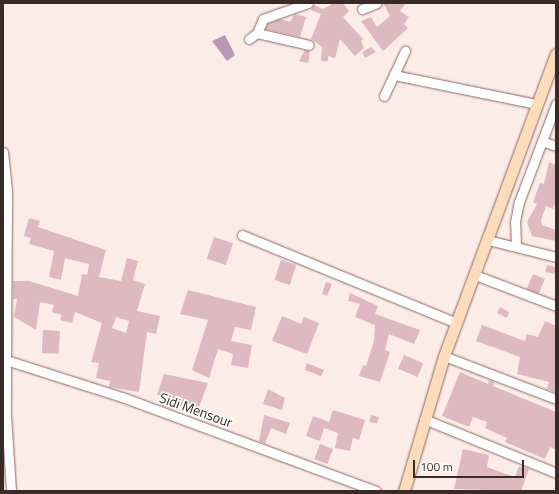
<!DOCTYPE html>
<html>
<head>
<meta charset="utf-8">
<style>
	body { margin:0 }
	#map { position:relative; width:559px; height:494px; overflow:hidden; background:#fcece8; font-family:"Titillium Web",sans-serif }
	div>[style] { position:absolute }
	.water>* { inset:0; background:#ba98b5 }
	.building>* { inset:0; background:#deb9c1; transform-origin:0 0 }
	.roads { filter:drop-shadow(0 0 1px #896960) drop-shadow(0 0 1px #896960) }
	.minor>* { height:9px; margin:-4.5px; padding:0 4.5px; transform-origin:4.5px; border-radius:4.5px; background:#fff }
	.major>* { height:11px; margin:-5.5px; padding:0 5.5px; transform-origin:5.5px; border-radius:5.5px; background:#fcdcbb }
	span { translate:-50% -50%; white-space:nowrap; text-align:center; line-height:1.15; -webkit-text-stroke:3.5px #fdfdfd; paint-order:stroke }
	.street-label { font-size:14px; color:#382a26 }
	.frame { position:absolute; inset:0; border:4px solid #382a26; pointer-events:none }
	.scale { position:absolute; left:413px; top:460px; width:111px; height:18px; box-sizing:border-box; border:2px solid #382a26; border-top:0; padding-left:5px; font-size:12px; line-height:14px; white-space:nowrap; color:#382a26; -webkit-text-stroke:3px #fdfdfd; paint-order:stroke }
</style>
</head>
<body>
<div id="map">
	<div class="water">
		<i style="clip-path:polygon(225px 35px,235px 55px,227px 61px,212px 41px)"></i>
	</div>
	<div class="building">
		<i style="clip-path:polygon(334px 3px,343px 3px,349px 11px,343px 17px,363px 39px,361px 41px,364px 48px,355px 56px,340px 39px,335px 58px,328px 56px,328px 61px,321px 61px,322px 47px,311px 39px,321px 14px,311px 10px,314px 5px,323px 9px)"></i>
		<i style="clip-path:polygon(383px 3px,406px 3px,400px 11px,409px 17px,404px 24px,408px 28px,383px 51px,361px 21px,371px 17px,377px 27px,390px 16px)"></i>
		<i style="clip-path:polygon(295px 14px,306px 17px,300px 37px,265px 29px,268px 24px,280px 19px,290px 22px)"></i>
		<i style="clip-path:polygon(371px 47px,376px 52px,365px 58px,362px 52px)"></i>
		<i style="clip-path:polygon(305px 50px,310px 51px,308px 63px,299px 61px)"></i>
		<i style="clip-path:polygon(549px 162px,556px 165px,556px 201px,553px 209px,546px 206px,541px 220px,542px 225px,556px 230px,556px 241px,532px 236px,527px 222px,537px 204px,533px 202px,540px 183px,544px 184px)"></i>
		<i style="clip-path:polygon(evenodd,29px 218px,40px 221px,38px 227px,106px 250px,99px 277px,121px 281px,127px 258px,138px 261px,133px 280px,145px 284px,137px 311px,160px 316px,156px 334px,147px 332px,139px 392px,109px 387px,110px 381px,96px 378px,99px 363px,91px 362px,102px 323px,75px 312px,72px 323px,60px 320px,62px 315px,52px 312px,54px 305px,40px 302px,36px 330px,14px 317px,17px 299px,13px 299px,13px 281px,29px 281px,78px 296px,82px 274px,87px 275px,89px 264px,65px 258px,61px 280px,49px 277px,54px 251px,29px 244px,31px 238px,24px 236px,29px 218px,116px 317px,129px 321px,126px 333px,112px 328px,116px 317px)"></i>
		<i style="left:214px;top:237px;width:20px;height:23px;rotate:18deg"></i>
		<i style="left:281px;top:260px;width:16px;height:21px;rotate:18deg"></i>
		<i style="clip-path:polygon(547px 265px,556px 267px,556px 274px,545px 272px)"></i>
		<i style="left:533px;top:274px;width:13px;height:16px;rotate:23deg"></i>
		<i style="clip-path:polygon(326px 282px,332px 284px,327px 296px,322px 294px)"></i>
		<i style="clip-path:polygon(188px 290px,256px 307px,251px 330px,235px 327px,231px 341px,252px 345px,248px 368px,231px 365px,233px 354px,218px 349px,209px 378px,192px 370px,208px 320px,180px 314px)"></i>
		<i style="clip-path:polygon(350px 293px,378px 306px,375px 314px,420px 330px,414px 344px,389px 334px,385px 350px,390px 352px,380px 382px,359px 376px,363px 365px,366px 366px,374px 341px,375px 325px,355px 317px,360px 304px,348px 301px)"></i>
		<i style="clip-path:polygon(500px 307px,509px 312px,507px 318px,497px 313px)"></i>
		<i style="clip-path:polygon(282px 316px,301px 324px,304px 317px,319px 323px,307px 354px,272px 341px)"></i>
		<i style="clip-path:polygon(545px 321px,556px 326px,556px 393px,547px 389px,549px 382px,517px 374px,520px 357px,476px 341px,482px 325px,525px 341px,527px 334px,538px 337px)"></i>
		<i style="left:43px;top:330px;width:17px;height:23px;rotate:3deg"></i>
		<i style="left:404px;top:355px;width:21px;height:15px;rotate:23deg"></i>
		<i style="clip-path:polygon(307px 363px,324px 370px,321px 376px,305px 370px)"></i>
		<i style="clip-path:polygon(460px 372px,488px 384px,489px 380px,494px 382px,493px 386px,556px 412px,556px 450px,550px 447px,545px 459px,505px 442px,507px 438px,485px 428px,487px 422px,473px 417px,469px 427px,442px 416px)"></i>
		<i style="clip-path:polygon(164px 374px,208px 383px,198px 410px,175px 405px,174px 410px,161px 405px,162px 396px,157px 395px)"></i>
		<i style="clip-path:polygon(268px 389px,285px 398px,282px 410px,263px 404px)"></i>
		<i style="clip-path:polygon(333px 410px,365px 420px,359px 440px,353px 438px,350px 451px,335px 448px,338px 433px,324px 428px,320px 441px,306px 436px,313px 416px,329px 422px)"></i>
		<i style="clip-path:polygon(264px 415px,290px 423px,286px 434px,271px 428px,265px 444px,259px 441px)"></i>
		<i style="left:371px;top:415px;width:8px;height:7px;rotate:14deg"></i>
		<i style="left:320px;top:444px;width:14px;height:16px;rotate:21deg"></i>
		<i style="clip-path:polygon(463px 449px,489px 455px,487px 467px,515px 477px,519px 466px,529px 469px,521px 491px,454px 489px)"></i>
	</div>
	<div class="roads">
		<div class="minor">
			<i style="left:308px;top:3px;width:48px;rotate:160.4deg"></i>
			<i style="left:263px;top:19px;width:15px;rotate:113deg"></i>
			<i style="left:257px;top:33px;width:53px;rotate:13deg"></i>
			<i style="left:362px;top:9px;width:16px;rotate:-22deg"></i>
			<i style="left:249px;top:39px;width:10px;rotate:-37deg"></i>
			<i style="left:394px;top:75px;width:146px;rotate:11.5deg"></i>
			<i style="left:384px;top:96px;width:50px;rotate:-65deg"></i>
			<i style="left:542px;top:141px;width:15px;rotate:20deg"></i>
			<i style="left:3px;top:152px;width:39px;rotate:84deg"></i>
			<i style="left:7px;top:191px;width:224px;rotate:90.3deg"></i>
			<i style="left:6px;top:415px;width:76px;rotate:86.2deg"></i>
			<i style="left:242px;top:235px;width:232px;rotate:22.3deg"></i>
			<i style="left:488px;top:240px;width:70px;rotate:14deg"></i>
			<i style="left:516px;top:246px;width:24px;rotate:-92deg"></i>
			<i style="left:515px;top:222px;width:20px;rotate:-79deg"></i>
			<i style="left:519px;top:202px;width:105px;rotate:-69.3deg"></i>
			<i style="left:475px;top:275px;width:87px;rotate:20.9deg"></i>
			<i style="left:444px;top:356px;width:120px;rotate:21deg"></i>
			<i style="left:6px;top:360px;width:122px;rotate:17.7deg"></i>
			<i style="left:122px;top:397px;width:271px;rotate:20.3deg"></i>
			<i style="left:424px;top:419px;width:143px;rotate:22.2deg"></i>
		</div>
		<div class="major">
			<i style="left:404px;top:491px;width:141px;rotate:-73.5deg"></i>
			<i style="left:444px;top:356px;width:322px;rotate:-69.7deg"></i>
		</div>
	</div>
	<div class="street-label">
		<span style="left:196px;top:410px;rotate:20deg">Sidi Mensour</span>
	</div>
	<div class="frame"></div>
	<div class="scale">100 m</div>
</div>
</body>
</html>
